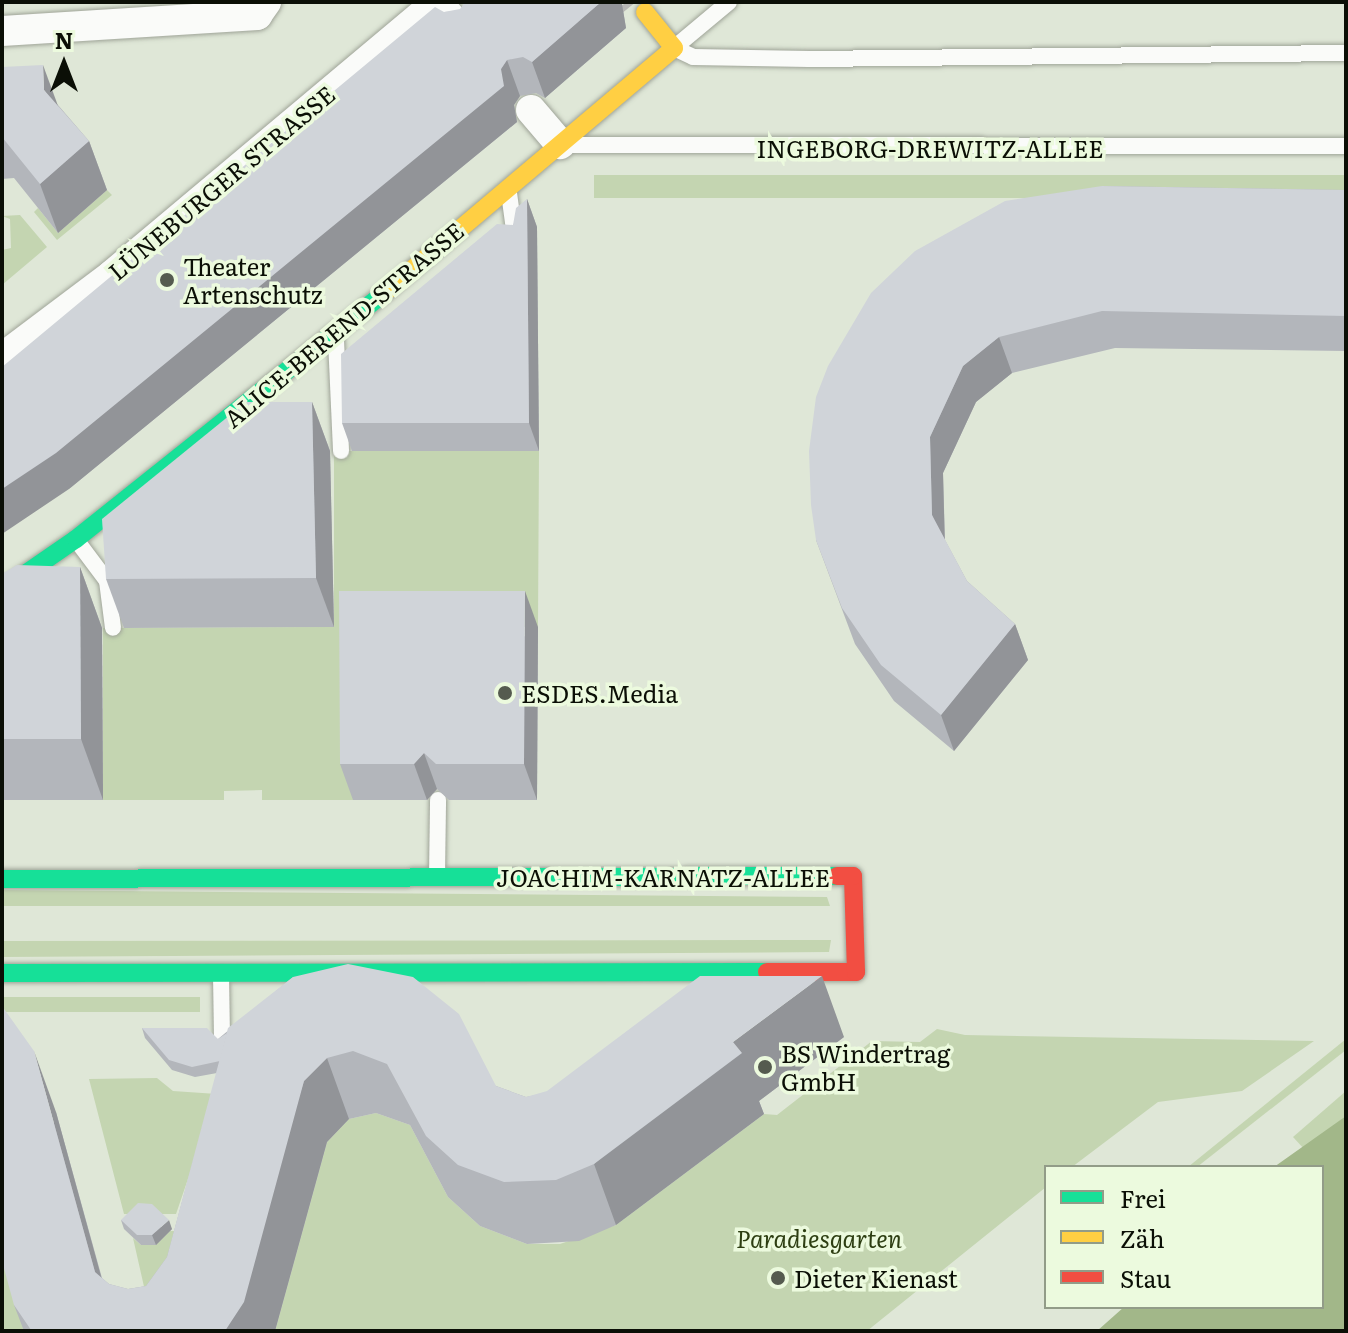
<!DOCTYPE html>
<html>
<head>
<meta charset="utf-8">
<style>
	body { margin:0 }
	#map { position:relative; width:1348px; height:1333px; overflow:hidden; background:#dfe7d7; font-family:Literata,serif }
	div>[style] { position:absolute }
	.green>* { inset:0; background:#c4d5b1; transform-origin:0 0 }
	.water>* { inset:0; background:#a2b789 }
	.roads { filter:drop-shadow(0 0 2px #9fa498) drop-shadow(0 0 2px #9fa498) }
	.lane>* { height:16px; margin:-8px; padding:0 8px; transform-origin:8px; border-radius:8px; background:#fafbf9 }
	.street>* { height:30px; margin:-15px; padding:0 15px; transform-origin:15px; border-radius:15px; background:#fafbf9 }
	.fast>* { height:18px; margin:-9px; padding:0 9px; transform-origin:9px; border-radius:9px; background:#16e098 }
	.slow>* { height:18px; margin:-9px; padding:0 9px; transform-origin:9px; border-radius:9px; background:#ffcf43 }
	.jam>* { height:18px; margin:-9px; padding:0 9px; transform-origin:9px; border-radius:9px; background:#f24e42 }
	.rail>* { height:6px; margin:-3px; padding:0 3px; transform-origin:3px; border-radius:3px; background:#b6b7b4 }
	.wall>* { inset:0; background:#b3b6bb }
	.shaded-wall>* { inset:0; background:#929498 }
	.building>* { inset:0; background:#d0d4d9 }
	.dots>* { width:22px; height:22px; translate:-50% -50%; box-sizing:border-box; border:4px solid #ecfade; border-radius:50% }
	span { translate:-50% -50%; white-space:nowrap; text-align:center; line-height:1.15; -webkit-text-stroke:7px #ecfade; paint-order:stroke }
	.street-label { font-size:24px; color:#0b0f06 }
	.poi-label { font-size:24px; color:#0b0f06 }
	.left { translate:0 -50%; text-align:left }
	.park-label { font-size:24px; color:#2d3e12; font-style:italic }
	.frame { position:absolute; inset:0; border:4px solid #0b0f06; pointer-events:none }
	.legend { position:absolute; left:1044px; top:1165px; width:280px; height:144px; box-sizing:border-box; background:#ecfade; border:2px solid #929c88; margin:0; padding:10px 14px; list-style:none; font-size:24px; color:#0b0f06 }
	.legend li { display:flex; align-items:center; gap:16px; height:40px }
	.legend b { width:40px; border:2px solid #929c88 }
	.north { position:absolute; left:24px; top:24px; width:80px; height:80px; -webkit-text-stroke:6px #ecfade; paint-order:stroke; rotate:0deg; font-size:22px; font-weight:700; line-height:32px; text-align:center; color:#0b0f06 }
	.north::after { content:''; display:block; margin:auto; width:28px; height:36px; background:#0b0f06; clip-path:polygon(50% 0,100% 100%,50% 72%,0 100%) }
</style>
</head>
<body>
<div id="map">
	<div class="green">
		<i style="left:594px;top:175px;width:752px;height:23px"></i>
		<i style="clip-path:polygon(107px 190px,112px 195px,57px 240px,34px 212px,38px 208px,58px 233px)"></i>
		<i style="clip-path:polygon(20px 215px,47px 247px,2px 285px,2px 250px,11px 248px,10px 219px,2px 216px)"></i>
		<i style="clip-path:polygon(334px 451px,539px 451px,538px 627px,352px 627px,353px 800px,262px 800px,262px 790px,224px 791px,224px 800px,103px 800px,103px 628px,334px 627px)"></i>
		<i style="clip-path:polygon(2px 890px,827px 897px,830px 906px,2px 906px)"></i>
		<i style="clip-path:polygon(831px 940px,829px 952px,2px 957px,2px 941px)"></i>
		<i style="left:2px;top:997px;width:198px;height:15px"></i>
		<i style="clip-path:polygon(937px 1029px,965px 1035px,1314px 1041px,1242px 1091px,1158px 1102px,1072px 1167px,1046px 1167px,1046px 1187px,867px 1331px,275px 1331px,327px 1142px,349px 1119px,376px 1113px,410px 1125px,448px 1197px,480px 1226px,527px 1244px,560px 1244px,616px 1225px,764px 1114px,777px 1115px,872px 1041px,920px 1042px)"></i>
		<i style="clip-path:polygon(1346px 1039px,1346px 1050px,1197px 1167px,1188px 1167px)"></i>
		<i style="clip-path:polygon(157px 1078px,173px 1091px,217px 1094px,176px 1214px,124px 1214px,89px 1079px)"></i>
		<i style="clip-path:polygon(1346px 1091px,1346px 1116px,1305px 1150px,1293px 1137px)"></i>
		<i style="clip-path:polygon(164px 1231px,176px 1231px,160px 1291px,145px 1291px,133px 1238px,141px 1245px)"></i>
		<i style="clip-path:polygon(2px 1243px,27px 1331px,2px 1331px)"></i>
	</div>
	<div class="water">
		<i style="clip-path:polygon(1346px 1116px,1346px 1331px,1097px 1331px,1124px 1307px,1322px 1307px,1322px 1167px,1274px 1167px)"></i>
	</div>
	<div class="roads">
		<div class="lane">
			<i style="left:729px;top:2px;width:72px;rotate:140.1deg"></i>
			<i style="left:674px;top:48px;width:21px;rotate:25deg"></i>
			<i style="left:693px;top:57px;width:116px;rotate:1deg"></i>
			<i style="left:809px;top:59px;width:537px;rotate:-0.64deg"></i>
			<i style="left:570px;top:145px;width:776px;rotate:0.07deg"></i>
			<i style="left:509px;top:193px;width:52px;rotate:82.3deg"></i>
			<i style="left:336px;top:340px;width:111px;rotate:87.4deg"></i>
			<i style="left:77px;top:541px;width:50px;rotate:53.1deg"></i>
			<i style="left:107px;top:581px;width:47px;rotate:82.7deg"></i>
			<i style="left:437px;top:876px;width:76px;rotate:-89.2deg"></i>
			<i style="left:221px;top:974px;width:64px;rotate:89.1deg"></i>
		</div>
		<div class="street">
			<i style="left:2px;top:31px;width:256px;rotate:-3.6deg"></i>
			<i style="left:257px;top:15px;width:16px;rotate:-55deg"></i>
			<i style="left:531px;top:110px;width:45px;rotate:49.5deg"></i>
			<i style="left:2px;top:358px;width:138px;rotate:-37deg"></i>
			<i style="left:112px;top:275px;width:424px;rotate:-40deg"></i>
			<i style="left:437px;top:2px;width:38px;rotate:49deg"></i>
		</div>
		<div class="fast">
			<i style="left:2px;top:590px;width:90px;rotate:-34.6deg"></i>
			<i style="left:76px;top:539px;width:393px;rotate:-38.6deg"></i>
			<i style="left:2px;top:879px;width:835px;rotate:-0.21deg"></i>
			<i style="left:2px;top:973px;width:765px;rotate:-0.07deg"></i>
		</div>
		<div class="slow">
			<i style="left:383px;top:294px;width:381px;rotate:-40.2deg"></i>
			<i style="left:674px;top:48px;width:46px;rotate:-128.9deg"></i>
		</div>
		<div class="jam">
			<i style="left:767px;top:972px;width:89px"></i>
			<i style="left:856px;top:972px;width:96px;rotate:-91.8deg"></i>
			<i style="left:853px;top:876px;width:16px;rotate:180deg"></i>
		</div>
	</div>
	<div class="rail">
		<i style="left:604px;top:24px;width:35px;rotate:-39deg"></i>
	</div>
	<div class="wall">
		<i style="clip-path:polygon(622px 4px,626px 28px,545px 98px,536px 93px,520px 96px,514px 105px,517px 122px,69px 489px,444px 12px)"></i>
		<i style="clip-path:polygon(2px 67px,58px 105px,89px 141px,107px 190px,58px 233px,14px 178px,2px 179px)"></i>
		<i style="clip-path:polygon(1102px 186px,1346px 190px,1346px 351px,1115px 348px,1012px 373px,976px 402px,943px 473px,945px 540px,967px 581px,1015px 624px,1028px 660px,954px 751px,894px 701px,855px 644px,816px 540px)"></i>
		<i style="clip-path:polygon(527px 199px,537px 227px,539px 451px,352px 451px,342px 423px,513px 225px)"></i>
		<i style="clip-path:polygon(312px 402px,330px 451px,334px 627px,124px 628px,106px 579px)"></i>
		<i style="clip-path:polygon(80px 567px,102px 628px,103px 800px,2px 800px,2px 574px)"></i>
		<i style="clip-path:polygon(538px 627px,537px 800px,449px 800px,437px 789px,427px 800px,353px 800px,340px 764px)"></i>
		<i style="clip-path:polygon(293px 977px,496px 1086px,526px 1097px,844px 1037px,759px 1101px,764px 1114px,616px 1225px,579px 1241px,527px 1244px,480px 1226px,448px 1197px,410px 1125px,376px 1113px,349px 1119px,327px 1142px,275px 1331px,24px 1331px,14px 1305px,56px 1112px,102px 1278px,109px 1284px,128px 1289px,146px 1286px,167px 1257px,217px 1073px,195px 1077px,172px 1070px,145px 1038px,142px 1028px,218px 1039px)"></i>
		<i style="clip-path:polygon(121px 1220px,172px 1229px,156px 1245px,141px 1245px,124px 1229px)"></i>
	</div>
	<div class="shaded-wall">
		<i style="clip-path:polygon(601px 2px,623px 2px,622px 4px,626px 28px,545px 98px,532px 62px)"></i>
		<i style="clip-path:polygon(507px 60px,520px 96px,514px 105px,517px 122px,69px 489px,2px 534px,2px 489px,501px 69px)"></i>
		<i style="clip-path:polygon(43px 65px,61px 114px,44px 90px)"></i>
		<i style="clip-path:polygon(89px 141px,107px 190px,58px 233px,40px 184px)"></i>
		<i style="clip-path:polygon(527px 199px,537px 227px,539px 451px,529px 423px)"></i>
		<i style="clip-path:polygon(999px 337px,1012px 373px,976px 402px,943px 473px,945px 551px,932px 515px,930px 437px,963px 366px)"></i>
		<i style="clip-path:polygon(312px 402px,330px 451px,334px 627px,316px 578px)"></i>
		<i style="clip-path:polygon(80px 567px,102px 628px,103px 800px,81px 739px)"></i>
		<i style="clip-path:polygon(525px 591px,538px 627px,537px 800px,524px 764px)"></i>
		<i style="clip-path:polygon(1015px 624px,1028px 660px,954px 751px,941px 715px)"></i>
		<i style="clip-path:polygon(424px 753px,437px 789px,427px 800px,414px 764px)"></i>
		<i style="clip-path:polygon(822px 976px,844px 1037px,759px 1101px,764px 1114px,616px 1225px,594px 1164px,733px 1042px)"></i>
		<i style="clip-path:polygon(34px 1051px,56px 1112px,116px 1331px,95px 1272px)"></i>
		<i style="clip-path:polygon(327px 1058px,349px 1119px,327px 1142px,275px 1331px,225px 1331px,304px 1081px)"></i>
		<i style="clip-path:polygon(169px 1220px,172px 1229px,156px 1245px,152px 1235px)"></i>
	</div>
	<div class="building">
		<i style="clip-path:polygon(465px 2px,601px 2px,532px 62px,523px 57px,507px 60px,501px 69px,504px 86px,56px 453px,2px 489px,2px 367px,435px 7px,444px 12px,460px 9px)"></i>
		<i style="clip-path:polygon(43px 65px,44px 90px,89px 141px,40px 184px,2px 137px,2px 67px)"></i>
		<i style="clip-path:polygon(1102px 186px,1346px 190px,1346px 316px,1102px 311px,999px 337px,963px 366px,930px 437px,932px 515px,967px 581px,1015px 624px,941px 715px,881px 665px,842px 608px,816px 540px,811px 505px,809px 451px,816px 397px,828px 366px,871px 293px,915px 251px,1005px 201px)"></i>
		<i style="clip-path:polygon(527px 199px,529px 423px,342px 423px,341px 354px,497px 224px,513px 225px,516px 208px)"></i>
		<i style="clip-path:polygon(246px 402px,312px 402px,316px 578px,106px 579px,102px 519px)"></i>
		<i style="clip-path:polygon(17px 565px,80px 567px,81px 739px,2px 739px,2px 574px)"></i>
		<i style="clip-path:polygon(339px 591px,525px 591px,524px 764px,436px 764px,424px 753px,414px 764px,340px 764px)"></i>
		<i style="clip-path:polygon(348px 964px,413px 977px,459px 1014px,496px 1086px,526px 1097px,547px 1091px,700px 976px,822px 976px,733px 1042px,742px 1053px,594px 1164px,556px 1180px,504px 1182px,458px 1165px,426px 1136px,387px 1064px,353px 1051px,327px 1058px,304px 1081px,244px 1302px,225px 1331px,31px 1330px,14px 1305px,2px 1261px,2px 1006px,34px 1051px,95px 1272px,109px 1284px,128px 1289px,146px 1286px,167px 1257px,228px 1028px,293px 977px)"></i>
		<i style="clip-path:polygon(142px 1028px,207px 1028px,218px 1039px,227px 1033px,220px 1061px,192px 1067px,169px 1060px)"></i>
		<i style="clip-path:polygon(138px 1203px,152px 1204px,169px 1220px,152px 1235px,137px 1235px,121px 1220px)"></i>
	</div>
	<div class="dots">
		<i style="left:167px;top:280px;background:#555b4f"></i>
		<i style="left:505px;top:693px;background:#555b4f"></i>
		<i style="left:765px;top:1067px;background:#555b4f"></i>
		<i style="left:778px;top:1278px;background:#555b4f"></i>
	</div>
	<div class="street-label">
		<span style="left:930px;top:148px">INGEBORG-DREWITZ-ALLEE</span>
		<span style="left:221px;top:182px;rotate:-40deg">LÜNEBURGER STRASSE</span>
		<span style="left:343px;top:324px;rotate:-40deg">ALICE-BEREND-STRASSE</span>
		<span style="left:663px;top:877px">JOACHIM-KARNATZ-ALLEE</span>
	</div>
	<div class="poi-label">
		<span class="left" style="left:183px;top:280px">Theater<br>Artenschutz</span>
		<span class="left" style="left:521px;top:693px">ESDES.Media</span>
		<span class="left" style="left:781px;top:1067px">BS Windertrag<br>GmbH</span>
		<span class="left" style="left:794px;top:1278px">Dieter Kienast</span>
	</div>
	<div class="park-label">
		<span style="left:819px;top:1238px">Paradiesgarten</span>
	</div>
	<div class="frame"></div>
	<ul class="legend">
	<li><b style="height:10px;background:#16e098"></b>Frei</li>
	<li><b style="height:10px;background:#ffcf43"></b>Zäh</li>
	<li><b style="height:10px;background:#f24e42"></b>Stau</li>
	</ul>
	<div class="north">N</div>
</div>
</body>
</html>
